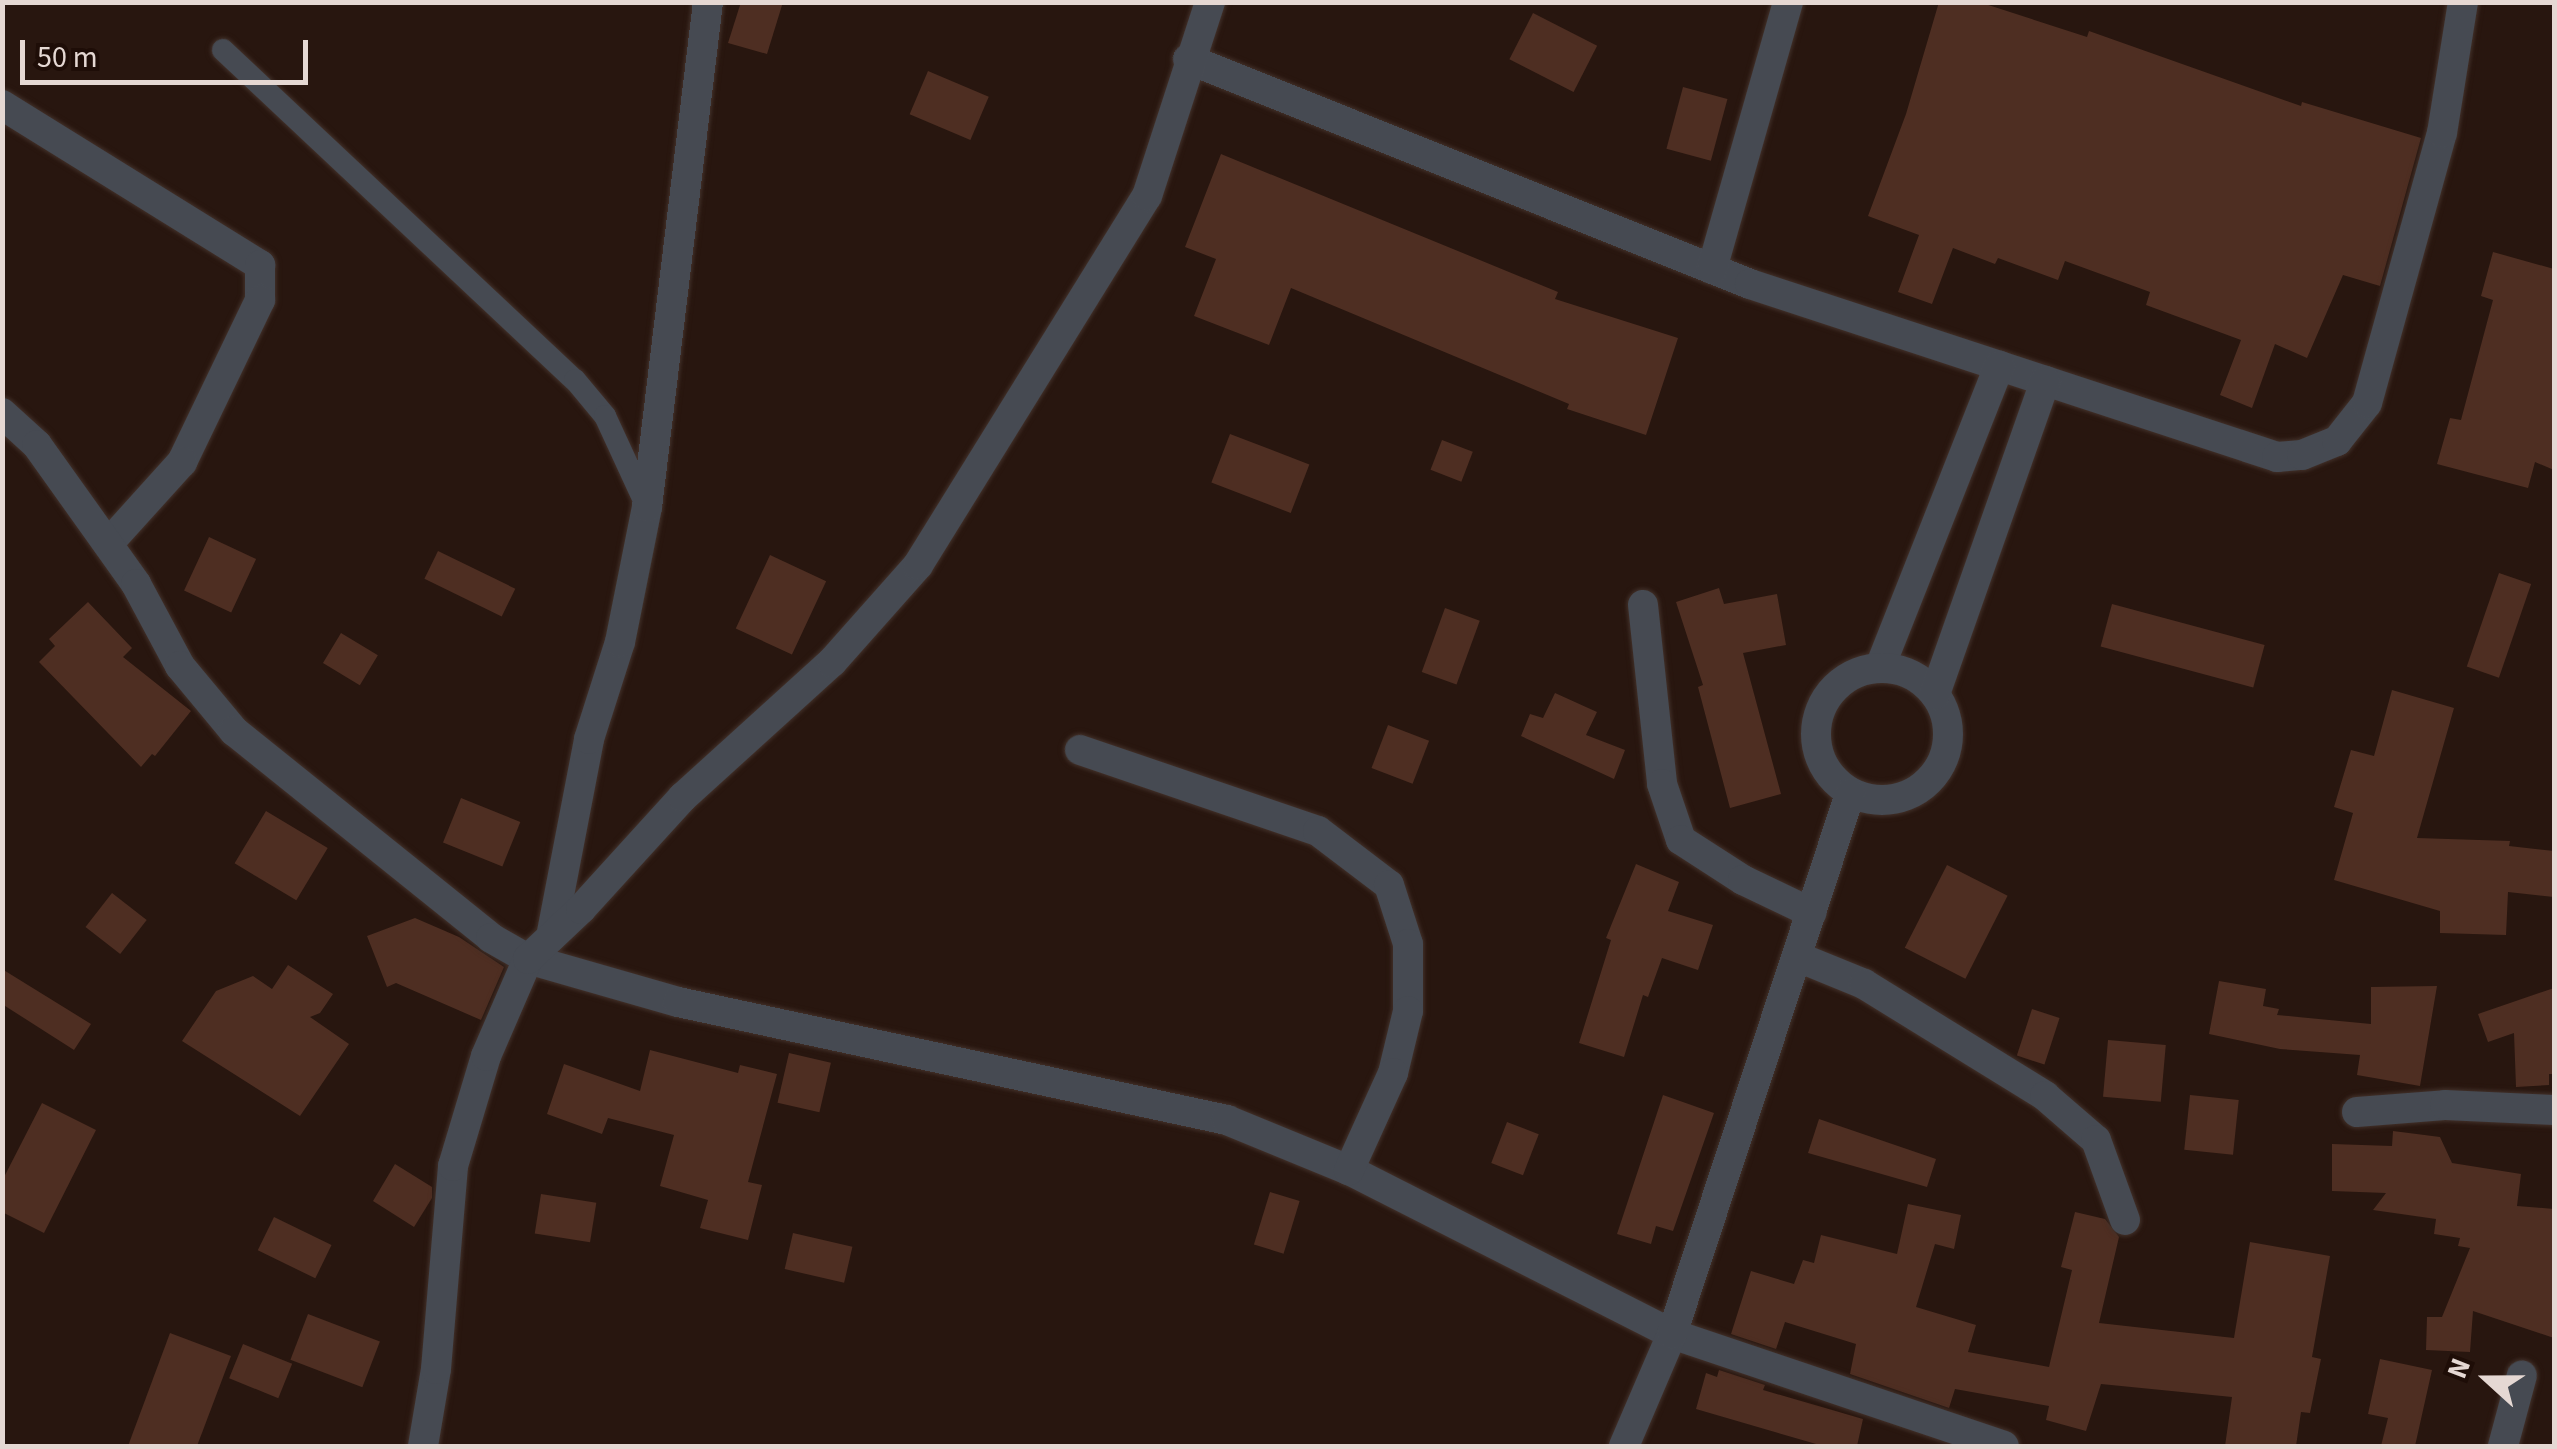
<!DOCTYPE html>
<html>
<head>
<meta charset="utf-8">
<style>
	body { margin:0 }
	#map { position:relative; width:2557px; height:1449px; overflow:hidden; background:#28160f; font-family:"Source Sans 3",sans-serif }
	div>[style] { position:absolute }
	.building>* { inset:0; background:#4e2e22; transform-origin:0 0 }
	.roads { filter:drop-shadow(0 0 2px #42312a) drop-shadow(0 0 2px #42312a) }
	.lane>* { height:22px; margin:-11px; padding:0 11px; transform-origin:11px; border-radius:11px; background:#464a52 }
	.street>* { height:30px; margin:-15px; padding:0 15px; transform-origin:15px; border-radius:15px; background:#464a52 }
	.street>.ring { margin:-15px; padding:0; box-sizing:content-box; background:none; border:30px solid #464a52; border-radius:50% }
	span { translate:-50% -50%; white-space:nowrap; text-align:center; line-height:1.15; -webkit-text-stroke:10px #1e0d07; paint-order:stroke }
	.frame { position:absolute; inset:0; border:5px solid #e5d8d3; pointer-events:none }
	.north { position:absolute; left:2437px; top:1329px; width:100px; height:100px; -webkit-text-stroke:8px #1e0d07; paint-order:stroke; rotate:291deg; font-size:28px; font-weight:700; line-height:40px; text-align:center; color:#e5d8d3 }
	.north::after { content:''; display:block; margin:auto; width:35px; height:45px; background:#e5d8d3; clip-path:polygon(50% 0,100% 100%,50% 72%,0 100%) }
	.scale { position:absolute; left:20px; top:40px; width:288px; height:45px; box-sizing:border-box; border:5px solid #e5d8d3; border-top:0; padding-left:12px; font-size:30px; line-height:35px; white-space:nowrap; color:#e5d8d3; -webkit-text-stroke:8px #1e0d07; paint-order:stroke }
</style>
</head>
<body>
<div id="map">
	<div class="building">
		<i style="clip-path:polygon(741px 2px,783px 2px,767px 54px,728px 43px)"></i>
		<i style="clip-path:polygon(1939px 2px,1979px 2px,2087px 37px,2089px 31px,2301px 106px,2302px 102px,2421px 138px,2380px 286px,2343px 275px,2307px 358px,2275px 344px,2252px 408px,2220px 395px,2241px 340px,2146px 305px,2150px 292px,2065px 261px,2058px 280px,1998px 258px,1995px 264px,1953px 248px,1932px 304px,1898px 292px,1919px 235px,1868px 216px,1906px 114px)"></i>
		<i style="left:1533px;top:13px;width:72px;height:52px;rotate:27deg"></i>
		<i style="left:928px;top:71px;width:66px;height:47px;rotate:23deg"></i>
		<i style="left:1683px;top:87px;width:46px;height:64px;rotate:15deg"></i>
		<i style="clip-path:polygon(1221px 154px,1558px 292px,1555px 299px,1678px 338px,1646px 435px,1567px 409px,1569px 404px,1291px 288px,1269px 345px,1194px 316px,1216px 259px,1185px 247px)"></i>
		<i style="clip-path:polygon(2493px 252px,2554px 269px,2554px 470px,2535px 462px,2528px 488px,2437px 464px,2450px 418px,2461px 420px,2493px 300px,2481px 296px)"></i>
		<i style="left:1230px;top:434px;width:85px;height:52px;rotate:21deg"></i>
		<i style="left:1442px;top:440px;width:33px;height:32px;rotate:21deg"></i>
		<i style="left:209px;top:537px;width:52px;height:59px;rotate:25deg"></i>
		<i style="left:438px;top:551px;width:86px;height:31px;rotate:26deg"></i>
		<i style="left:770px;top:555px;width:62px;height:81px;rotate:25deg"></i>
		<i style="left:2499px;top:573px;width:34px;height:99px;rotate:19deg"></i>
		<i style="clip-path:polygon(1719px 588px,1724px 604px,1777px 594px,1786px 645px,1743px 653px,1781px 794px,1730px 808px,1698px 687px,1703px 685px,1676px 602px)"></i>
		<i style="clip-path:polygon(88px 602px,132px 648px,123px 657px,191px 711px,155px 756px,152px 754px,141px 767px,39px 662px,55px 646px,49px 639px)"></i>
		<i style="left:2112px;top:604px;width:158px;height:44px;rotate:15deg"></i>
		<i style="left:1445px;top:608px;width:37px;height:68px;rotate:20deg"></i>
		<i style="left:341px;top:633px;width:43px;height:35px;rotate:31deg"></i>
		<i style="clip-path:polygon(2392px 690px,2454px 708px,2417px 838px,2510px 841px,2509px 846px,2554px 851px,2554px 897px,2508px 892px,2506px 935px,2440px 933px,2440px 911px,2334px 880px,2353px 813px,2334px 807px,2351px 750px,2374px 756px)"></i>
		<i style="clip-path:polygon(1555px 693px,1597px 712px,1586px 735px,1625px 750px,1614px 779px,1521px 736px,1530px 714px,1543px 718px)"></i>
		<i style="left:1388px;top:725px;width:44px;height:46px;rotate:21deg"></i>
		<i style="left:461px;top:798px;width:64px;height:48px;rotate:22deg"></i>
		<i style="left:266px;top:811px;width:72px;height:61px;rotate:31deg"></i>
		<i style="clip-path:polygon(1636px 864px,1679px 882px,1668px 911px,1713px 925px,1698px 970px,1662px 958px,1648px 997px,1643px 995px,1624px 1057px,1579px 1043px,1611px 940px,1606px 938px)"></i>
		<i style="left:1947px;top:865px;width:68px;height:93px;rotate:27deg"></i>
		<i style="left:112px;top:893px;width:44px;height:43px;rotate:38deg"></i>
		<i style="clip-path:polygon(415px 918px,459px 937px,504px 967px,481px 1020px,396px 983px,387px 987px,367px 936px)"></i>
		<i style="clip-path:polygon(288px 965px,333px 994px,320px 1013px,310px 1017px,349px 1044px,300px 1116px,182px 1041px,216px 991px,253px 976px,272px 989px)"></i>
		<i style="clip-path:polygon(2px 969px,91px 1024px,74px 1050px,2px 1004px)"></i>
		<i style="clip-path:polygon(2219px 981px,2266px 989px,2263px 1006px,2279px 1009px,2277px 1015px,2371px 1024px,2371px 987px,2437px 986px,2420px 1086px,2357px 1075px,2360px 1055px,2280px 1049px,2209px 1034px)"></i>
		<i style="clip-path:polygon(2554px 988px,2554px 1074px,2549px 1074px,2549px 1085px,2516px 1087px,2514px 1033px,2488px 1042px,2478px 1014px)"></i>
		<i style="left:2032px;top:1009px;width:29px;height:49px;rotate:18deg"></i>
		<i style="left:2108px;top:1040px;width:58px;height:57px;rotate:5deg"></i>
		<i style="clip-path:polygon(650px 1050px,738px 1073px,740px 1065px,777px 1074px,748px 1182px,762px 1185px,748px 1240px,700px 1228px,708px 1200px,660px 1186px,674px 1135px,608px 1118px,602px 1134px,547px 1114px,564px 1064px,640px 1091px)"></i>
		<i style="left:789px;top:1053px;width:43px;height:51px;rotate:13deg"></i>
		<i style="clip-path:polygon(1663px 1095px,1714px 1113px,1673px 1231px,1656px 1226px,1651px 1244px,1617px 1234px)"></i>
		<i style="left:2190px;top:1095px;width:49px;height:55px;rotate:6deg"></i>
		<i style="clip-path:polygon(42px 1103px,96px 1130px,44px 1233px,2px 1212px,2px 1181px)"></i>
		<i style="clip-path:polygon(1819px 1119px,1936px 1159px,1927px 1187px,1808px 1153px)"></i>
		<i style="left:1507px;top:1122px;width:34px;height:44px;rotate:21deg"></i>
		<i style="clip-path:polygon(2393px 1131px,2440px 1137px,2452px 1163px,2521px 1174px,2517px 1206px,2554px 1209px,2554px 1338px,2473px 1311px,2470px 1352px,2426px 1350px,2427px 1317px,2442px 1317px,2470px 1248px,2458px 1246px,2460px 1238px,2434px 1234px,2436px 1219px,2373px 1210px,2386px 1193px,2332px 1191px,2332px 1144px,2392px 1146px)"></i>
		<i style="clip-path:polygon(395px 1164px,432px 1187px,432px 1198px,414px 1227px,373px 1201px)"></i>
		<i style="left:1270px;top:1192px;width:31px;height:55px;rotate:17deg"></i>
		<i style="left:541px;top:1194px;width:56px;height:40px;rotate:9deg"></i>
		<i style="clip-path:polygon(1908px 1204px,1961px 1215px,1954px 1249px,1935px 1244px,1916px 1307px,1976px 1325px,1968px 1352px,2049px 1367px,2072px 1270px,2061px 1267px,2075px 1212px,2105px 1219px,2119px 1237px,2099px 1323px,2234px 1338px,2250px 1242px,2330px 1256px,2312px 1357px,2321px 1359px,2310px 1413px,2301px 1412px,2296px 1446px,2225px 1446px,2232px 1397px,2101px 1384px,2086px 1431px,2046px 1420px,2049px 1406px,1955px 1389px,1949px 1408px,1850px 1374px,1856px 1344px,1785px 1322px,1776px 1349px,1731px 1334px,1751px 1271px,1794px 1284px,1803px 1260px,1814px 1263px,1821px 1235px,1897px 1254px)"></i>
		<i style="left:274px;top:1217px;width:64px;height:37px;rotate:26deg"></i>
		<i style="left:793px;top:1233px;width:61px;height:37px;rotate:13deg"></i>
		<i style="left:308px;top:1314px;width:77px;height:49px;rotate:21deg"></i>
		<i style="clip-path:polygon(170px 1333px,231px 1356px,197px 1446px,128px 1446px)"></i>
		<i style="left:243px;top:1344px;width:53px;height:37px;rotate:22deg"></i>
		<i style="clip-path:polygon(2380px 1359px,2432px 1370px,2415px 1446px,2381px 1446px,2388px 1418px,2368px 1414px)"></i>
		<i style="clip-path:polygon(1719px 1370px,1765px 1385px,1763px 1390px,1863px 1419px,1857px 1446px,1823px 1446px,1696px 1409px,1706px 1373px,1717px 1377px)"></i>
	</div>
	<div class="roads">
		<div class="lane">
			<i style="left:223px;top:50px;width:482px;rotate:43.2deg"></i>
			<i style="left:575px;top:380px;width:47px;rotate:50.2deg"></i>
			<i style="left:605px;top:416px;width:100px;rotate:65.2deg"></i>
		</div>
		<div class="street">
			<i style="left:1188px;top:59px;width:605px;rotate:21.82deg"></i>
			<i style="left:1750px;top:284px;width:555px;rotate:18.17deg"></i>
			<i style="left:2277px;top:457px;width:25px;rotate:-5deg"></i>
			<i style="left:2302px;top:455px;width:38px;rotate:-22deg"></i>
			<i style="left:2337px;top:441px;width:48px;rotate:-51.7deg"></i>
			<i style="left:2367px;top:403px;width:280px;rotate:-74.5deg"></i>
			<i style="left:2442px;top:133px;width:133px;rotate:-80.9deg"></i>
			<i style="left:2px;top:105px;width:304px;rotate:31.8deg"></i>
			<i style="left:260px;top:265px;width:35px;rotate:90deg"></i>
			<i style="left:260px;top:300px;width:180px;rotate:115.7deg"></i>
			<i style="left:182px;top:462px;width:110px;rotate:132.1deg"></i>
			<i style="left:1712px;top:269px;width:278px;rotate:-74.1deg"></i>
			<i style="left:2px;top:413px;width:47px;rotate:42.4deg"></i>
			<i style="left:37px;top:445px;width:171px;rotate:54.5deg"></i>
			<i style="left:136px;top:584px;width:93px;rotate:61.8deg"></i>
			<i style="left:180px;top:666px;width:85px;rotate:50.3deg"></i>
			<i style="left:234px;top:731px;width:330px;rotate:38.8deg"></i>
			<i style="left:491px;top:938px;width:43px;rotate:29.6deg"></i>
			<i style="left:528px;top:959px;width:156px;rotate:16deg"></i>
			<i style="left:678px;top:1002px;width:562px;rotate:12.13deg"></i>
			<i style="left:1227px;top:1120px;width:132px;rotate:22.3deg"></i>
			<i style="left:1349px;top:1170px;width:362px;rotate:26.9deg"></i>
			<i style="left:1672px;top:1334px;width:350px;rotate:18.6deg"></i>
			<i style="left:1643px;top:605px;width:180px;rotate:83.9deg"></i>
			<i style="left:1662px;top:784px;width:59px;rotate:71.3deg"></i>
			<i style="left:1681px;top:840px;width:74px;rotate:32.8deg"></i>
			<i style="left:1743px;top:880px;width:76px;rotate:25.6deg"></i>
			<i style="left:1880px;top:667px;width:324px;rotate:-68.4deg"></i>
			<i class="ring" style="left:1816px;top:668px;width:102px;height:102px"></i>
			<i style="left:1935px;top:694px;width:332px;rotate:-70.6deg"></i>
			<i style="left:1080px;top:750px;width:251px;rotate:18.8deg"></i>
			<i style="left:1318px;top:831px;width:89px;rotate:37.3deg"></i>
			<i style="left:1389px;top:885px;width:62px;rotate:72.1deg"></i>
			<i style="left:1408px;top:944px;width:67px;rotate:90deg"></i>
			<i style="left:1408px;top:1011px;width:64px;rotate:103.6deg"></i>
			<i style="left:1393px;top:1073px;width:107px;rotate:114.4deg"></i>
			<i style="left:551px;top:937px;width:202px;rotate:-79.1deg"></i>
			<i style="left:589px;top:739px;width:102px;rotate:-72.3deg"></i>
			<i style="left:620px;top:642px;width:138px;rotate:-78.7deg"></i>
			<i style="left:647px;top:507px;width:509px;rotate:-83.11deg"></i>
			<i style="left:1798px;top:957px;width:71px;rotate:22.2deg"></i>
			<i style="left:1864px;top:984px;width:213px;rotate:31.7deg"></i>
			<i style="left:2045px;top:1096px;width:67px;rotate:40.8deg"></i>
			<i style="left:2096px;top:1140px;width:85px;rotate:70.1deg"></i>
			<i style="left:2357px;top:1112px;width:88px;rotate:-4.5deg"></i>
			<i style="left:2445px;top:1105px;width:109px;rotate:2.6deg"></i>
			<i style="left:423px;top:1446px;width:78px;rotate:-80.4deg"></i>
			<i style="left:436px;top:1369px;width:204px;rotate:-85.2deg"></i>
			<i style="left:453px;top:1166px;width:115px;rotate:-73.3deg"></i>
			<i style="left:486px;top:1056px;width:106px;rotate:-66.6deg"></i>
			<i style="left:528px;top:959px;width:73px;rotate:-43.3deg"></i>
			<i style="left:581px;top:909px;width:151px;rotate:-47.7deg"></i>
			<i style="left:683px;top:797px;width:201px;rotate:-42.2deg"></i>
			<i style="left:832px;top:662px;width:130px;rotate:-48.4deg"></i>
			<i style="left:918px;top:565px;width:434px;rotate:-58.2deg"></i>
			<i style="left:1147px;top:196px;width:204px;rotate:-72deg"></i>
			<i style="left:1624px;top:1446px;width:122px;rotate:-66.8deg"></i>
			<i style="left:1672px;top:1334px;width:569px;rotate:-71.76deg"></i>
			<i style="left:2503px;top:1446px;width:73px;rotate:-75deg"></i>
		</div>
	</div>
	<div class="frame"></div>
	<div class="north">N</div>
	<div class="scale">50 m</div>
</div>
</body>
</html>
